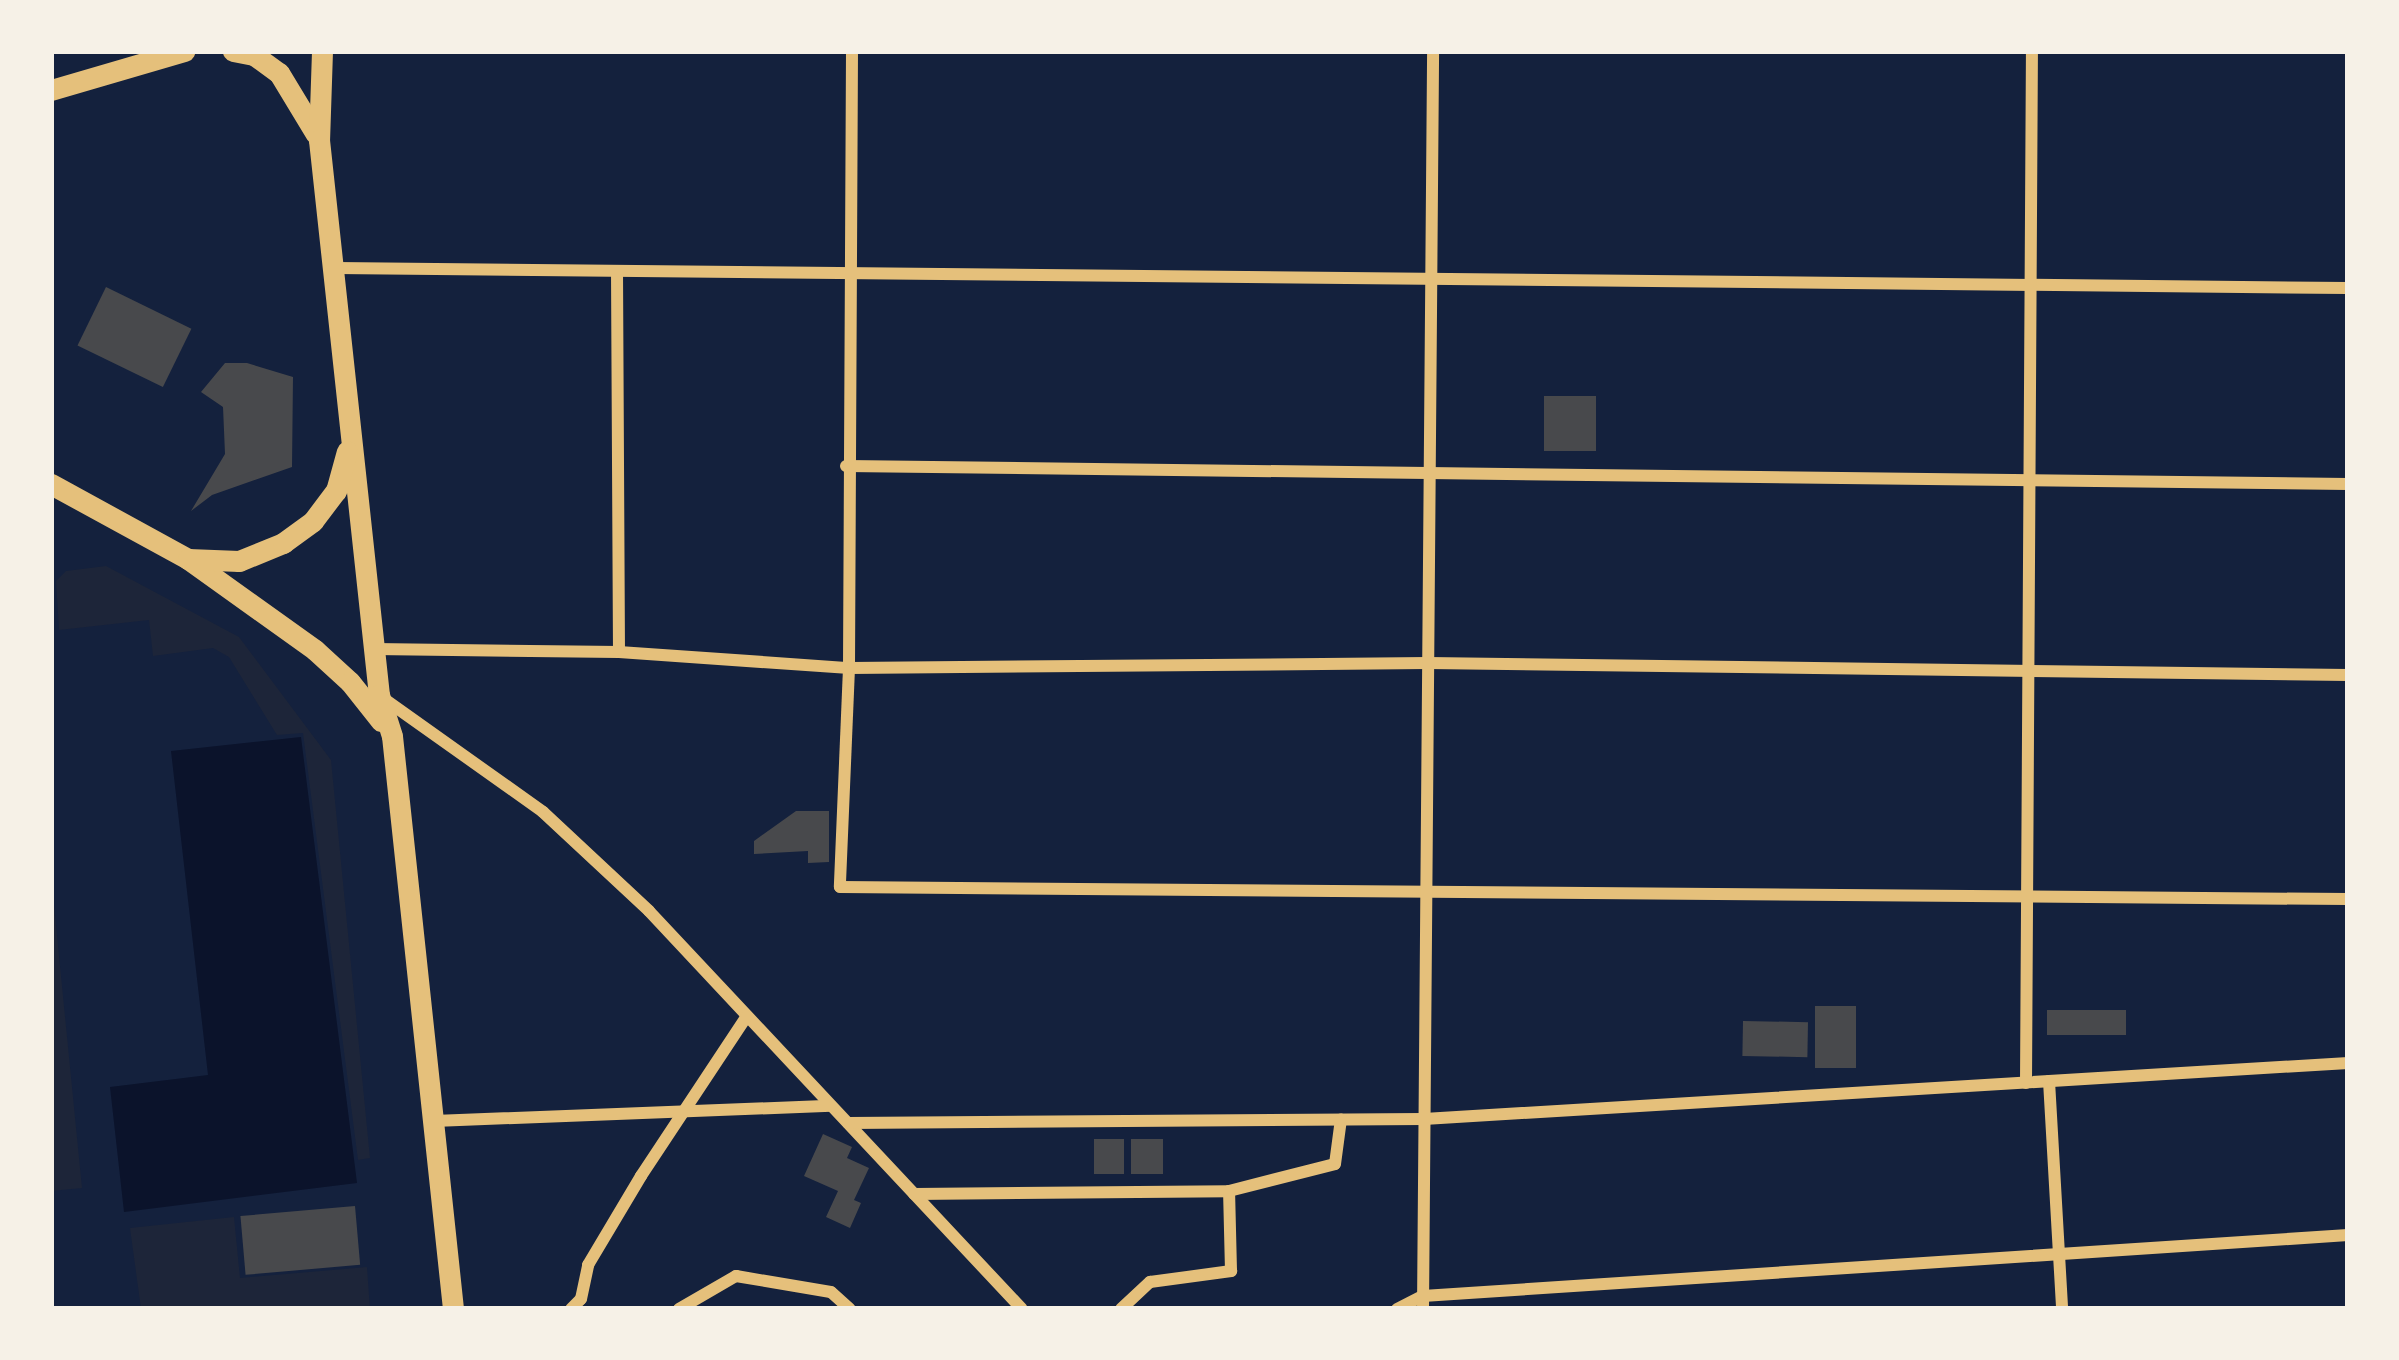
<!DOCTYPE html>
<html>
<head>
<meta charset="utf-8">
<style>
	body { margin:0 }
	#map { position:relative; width:2399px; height:1360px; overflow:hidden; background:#14213d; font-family:"Archivo Narrow",sans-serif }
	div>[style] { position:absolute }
	.green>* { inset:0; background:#1d2539 }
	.water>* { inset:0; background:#0b132b }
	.building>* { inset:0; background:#48494c; transform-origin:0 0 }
	.minor>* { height:12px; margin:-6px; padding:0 6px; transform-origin:6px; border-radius:6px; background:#e5c07b }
	.secondary>* { height:21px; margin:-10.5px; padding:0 10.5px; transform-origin:10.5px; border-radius:10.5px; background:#e5c07b }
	span { translate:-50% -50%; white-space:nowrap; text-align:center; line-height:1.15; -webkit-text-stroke:10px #f6f1e7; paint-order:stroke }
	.frame { position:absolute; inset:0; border:54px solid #f6f1e7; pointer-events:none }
</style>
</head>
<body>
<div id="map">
	<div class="green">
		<i style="clip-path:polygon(106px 566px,239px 637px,331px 760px,370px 1158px,358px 1160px,303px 733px,277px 735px,229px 657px,213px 648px,153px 656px,149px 620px,59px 630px,56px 581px,66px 571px)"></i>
		<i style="clip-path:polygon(51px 875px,82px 1188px,51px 1191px)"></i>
		<i style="clip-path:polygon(234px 1217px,240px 1278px,367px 1267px,370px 1309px,141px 1309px,130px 1228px)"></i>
	</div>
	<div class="water">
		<i style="clip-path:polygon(301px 737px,357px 1183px,124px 1212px,110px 1087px,208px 1075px,171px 751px)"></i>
	</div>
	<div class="building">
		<i style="left:106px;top:287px;width:95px;height:65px;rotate:26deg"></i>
		<i style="clip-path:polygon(225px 363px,247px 363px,293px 377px,292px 467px,212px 495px,191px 511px,225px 454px,223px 407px,201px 392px)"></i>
		<i style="left:1544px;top:396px;width:52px;height:55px"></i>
		<i style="clip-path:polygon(796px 811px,829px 811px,829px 862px,808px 863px,808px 851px,754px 854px,754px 841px)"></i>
		<i style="left:1815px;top:1006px;width:41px;height:62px"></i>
		<i style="left:2047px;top:1010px;width:79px;height:25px"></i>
		<i style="left:1743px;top:1021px;width:65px;height:35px;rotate:1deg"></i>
		<i style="clip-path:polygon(823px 1134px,852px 1147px,847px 1158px,869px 1168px,854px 1200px,861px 1203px,850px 1228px,826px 1217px,838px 1191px,804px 1176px)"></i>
		<i style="left:1124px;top:1139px;width:35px;height:30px;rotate:90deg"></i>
		<i style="left:1131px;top:1139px;width:32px;height:35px"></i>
		<i style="left:355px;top:1206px;width:59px;height:115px;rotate:85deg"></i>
	</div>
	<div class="minor">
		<i style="left:852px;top:51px;width:617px;rotate:90.28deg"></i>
		<i style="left:849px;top:668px;width:219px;rotate:92.4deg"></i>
		<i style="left:840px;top:887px;width:1508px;rotate:0.46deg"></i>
		<i style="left:336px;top:268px;width:2012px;rotate:0.57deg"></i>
		<i style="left:617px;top:271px;width:381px;rotate:89.7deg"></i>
		<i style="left:846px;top:466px;width:1502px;rotate:0.69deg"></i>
		<i style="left:374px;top:649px;width:245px;rotate:0.7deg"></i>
		<i style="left:619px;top:652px;width:231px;rotate:4deg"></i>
		<i style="left:849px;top:668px;width:579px;rotate:-0.49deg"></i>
		<i style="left:1428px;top:663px;width:920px;rotate:0.75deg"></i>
		<i style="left:380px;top:696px;width:200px;rotate:35.4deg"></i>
		<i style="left:543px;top:812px;width:145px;rotate:43deg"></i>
		<i style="left:649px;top:911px;width:545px;rotate:46.86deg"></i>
		<i style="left:2049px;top:1081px;width:228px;rotate:86.7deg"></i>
		<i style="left:2026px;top:1083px;width:1032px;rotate:-89.67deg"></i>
		<i style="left:434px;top:1121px;width:397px;rotate:-2.2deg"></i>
		<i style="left:848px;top:1123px;width:576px;rotate:-0.4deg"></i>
		<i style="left:1424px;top:1119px;width:926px;rotate:-3.47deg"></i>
		<i style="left:914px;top:1194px;width:315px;rotate:-0.5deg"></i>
		<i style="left:1229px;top:1191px;width:109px;rotate:-14.3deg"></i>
		<i style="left:1335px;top:1164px;width:45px;rotate:-82.4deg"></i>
		<i style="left:571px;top:1309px;width:14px;rotate:-45deg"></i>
		<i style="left:581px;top:1299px;width:35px;rotate:-78deg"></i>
		<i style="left:588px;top:1265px;width:104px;rotate:-59.2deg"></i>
		<i style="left:641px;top:1176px;width:192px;rotate:-56.5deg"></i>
		<i style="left:679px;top:1309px;width:66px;rotate:-30.1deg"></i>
		<i style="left:736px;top:1276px;width:96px;rotate:9.6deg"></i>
		<i style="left:831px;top:1292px;width:25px;rotate:42deg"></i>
		<i style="left:1121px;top:1309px;width:40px;rotate:-43deg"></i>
		<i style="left:1150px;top:1282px;width:82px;rotate:-7.7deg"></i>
		<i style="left:1231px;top:1271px;width:80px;rotate:-91.4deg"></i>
		<i style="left:1397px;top:1309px;width:29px;rotate:-27deg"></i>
		<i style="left:1423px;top:1296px;width:927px;rotate:-3.77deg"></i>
		<i style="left:1423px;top:1309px;width:1258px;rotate:-89.54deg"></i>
	</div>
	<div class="secondary">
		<i style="left:233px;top:51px;width:21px;rotate:11deg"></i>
		<i style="left:254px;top:55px;width:31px;rotate:36deg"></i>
		<i style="left:279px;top:73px;width:71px;rotate:58.8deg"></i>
		<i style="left:322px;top:51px;width:89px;rotate:91.9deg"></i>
		<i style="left:319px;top:140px;width:558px;rotate:83.83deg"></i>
		<i style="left:379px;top:695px;width:43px;rotate:72.4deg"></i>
		<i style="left:392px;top:736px;width:576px;rotate:83.92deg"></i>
		<i style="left:51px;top:90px;width:139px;rotate:-16.3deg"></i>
		<i style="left:51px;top:484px;width:156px;rotate:28.7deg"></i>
		<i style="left:188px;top:559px;width:156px;rotate:35.6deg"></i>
		<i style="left:315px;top:650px;width:47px;rotate:42.4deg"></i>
		<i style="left:350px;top:682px;width:50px;rotate:51.5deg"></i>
		<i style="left:188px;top:559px;width:51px;rotate:2.2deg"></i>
		<i style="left:239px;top:561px;width:48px;rotate:-22.2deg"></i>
		<i style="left:283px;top:543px;width:37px;rotate:-36deg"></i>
		<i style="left:313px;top:521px;width:38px;rotate:-53deg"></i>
		<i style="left:336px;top:491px;width:41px;rotate:-74.6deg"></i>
	</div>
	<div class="frame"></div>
</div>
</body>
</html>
